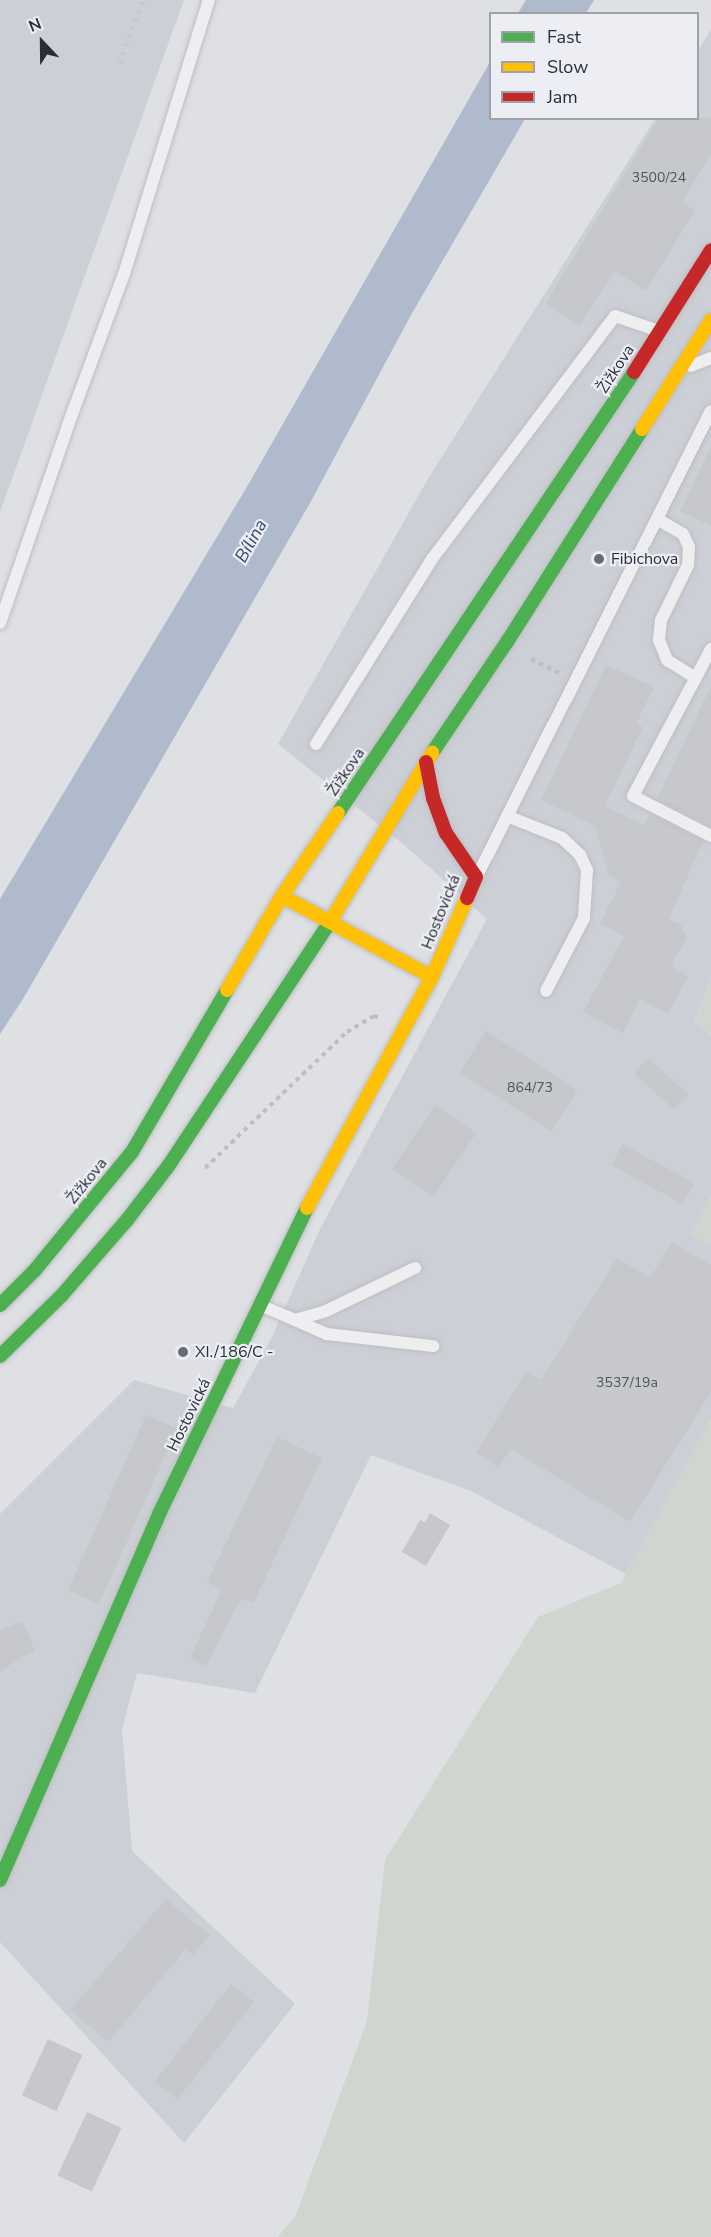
<!DOCTYPE html>
<html>
<head>
<meta charset="utf-8">
<style>
	body { margin:0 }
	#map { position:relative; width:711px; height:2237px; overflow:hidden; background:#dfe0e3; font-family:"Nunito Sans",sans-serif }
	div>[style] { position:absolute }
	.built>* { inset:0; background:#cdcfd6 }
	.green>* { inset:0; background:#ced6cf }
	.water>* { inset:0; background:#afbacc }
	.building>* { inset:0; background:#c7c8cc; transform-origin:0 0 }
	.path>* { height:4px; margin-top:-2px; transform-origin:0; background:repeating-linear-gradient(90deg,#bdbec3 0 4.5px,transparent 0 9px) }
	.roads { filter:drop-shadow(0 0 2px #bdbec1) drop-shadow(0 0 2px #bdbec1) }
	.lane>* { height:12px; margin:-6px; padding:0 6px; transform-origin:6px; border-radius:6px; background:#eeeef0 }
	.fast>* { height:14px; margin:-7px; padding:0 7px; transform-origin:7px; border-radius:7px; background:#4caf50 }
	.slow>* { height:14px; margin:-7px; padding:0 7px; transform-origin:7px; border-radius:7px; background:#ffc107 }
	.jam>* { height:14px; margin:-7px; padding:0 7px; transform-origin:7px; border-radius:7px; background:#c62828 }
	.rail>* { height:4.5px; margin-top:-2.25px; transform-origin:0; background:repeating-linear-gradient(90deg,#c7c8cb 0 3px,transparent 0 9px) }
	.dots>* { width:16px; height:16px; translate:-50% -50%; box-sizing:border-box; border:3px solid #eceef3; border-radius:50% }
	span { translate:-50% -50%; white-space:nowrap; text-align:center; line-height:1.15; -webkit-text-stroke:4.5px #eceef3; paint-order:stroke }
	.number-label { font-size:14px; color:#50545f }
	.number-label span { -webkit-text-stroke-width:0 }
	.street-label { font-size:16px; color:#282d3a }
	.poi-label { font-size:16px; color:#282d3a }
	.left { translate:0 -50%; text-align:left }
	.water-label { font-size:18px; color:#36496a; font-style:italic }
	.legend { position:absolute; left:489px; top:12px; width:210px; height:108px; box-sizing:border-box; background:#eceef3; border:2px solid #9ea1a9; margin:0; padding:8px 10px; list-style:none; font-size:18px; color:#282d3a }
	.legend li { display:flex; align-items:center; gap:12px; height:30px }
	.legend b { width:30px; border:2px solid #9ea1a9 }
	.north { position:absolute; left:12px; top:12px; width:60px; height:60px; -webkit-text-stroke:4px #eceef3; paint-order:stroke; rotate:338deg; font-size:16px; font-weight:700; line-height:24px; text-align:center; color:#282d3a }
	.north::after { content:''; display:block; margin:auto; width:21px; height:27px; background:#282d3a; clip-path:polygon(50% 0,100% 100%,50% 72%,0 100%) }
</style>
</head>
<body>
<div id="map">
	<div class="built">
		<i style="clip-path:polygon(0 0,184px 0,0 512px)"></i>
		<i style="clip-path:polygon(711px 30px,711px 978px,694px 1022px,711px 1035px,711px 1196px,691px 1234px,711px 1246px,711px 1419px,626px 1574px,471px 1491px,371px 1455px,255px 1693px,137px 1673px,122px 1729px,132px 1851px,295px 2004px,184px 2143px,0 1942px,0 1514px,134px 1380px,233px 1408px,270px 1341px,320px 1229px,487px 919px,409px 849px,278px 744px,429px 477px,655px 119px,698px 118px,698px 51px)"></i>
	</div>
	<div class="green">
		<i style="clip-path:polygon(711px 978px,711px 1035px,694px 1023px)"></i>
		<i style="clip-path:polygon(711px 1196px,711px 1246px,691px 1234px)"></i>
		<i style="clip-path:polygon(711px 1419px,711px 2237px,278px 2237px,296px 2215px,367px 2021px,385px 1860px,538px 1617px,621px 1583px)"></i>
	</div>
	<div class="water">
		<i style="clip-path:polygon(526px 0,594px 0,586px 13px,518px 13px)"></i>
		<i style="clip-path:polygon(490px 62px,490px 118px,525px 119px,411px 315px,310px 503px,23px 999px,0 1034px,0 899px,248px 485px)"></i>
	</div>
	<div class="building">
		<i style="clip-path:polygon(659px 118px,711px 118px,711px 154px,682px 202px,695px 210px,646px 291px,614px 271px,580px 326px,545px 304px)"></i>
		<i style="clip-path:polygon(711px 447px,711px 526px,680px 511px)"></i>
		<i style="clip-path:polygon(606px 665px,654px 687px,636px 724px,643px 727px,605px 806px,644px 825px,650px 814px,703px 841px,669px 919px,681px 925px,686px 938px,671px 966px,688px 976px,668px 1014px,640px 999px,623px 1033px,583px 1012px,624px 936px,600px 923px,621px 882px,608px 875px,595px 826px,541px 800px)"></i>
		<i style="clip-path:polygon(711px 686px,711px 823px,710px 826px,657px 799px)"></i>
		<i style="left:486px;top:1031px;width:109px;height:49px;rotate:33deg"></i>
		<i style="left:648px;top:1058px;width:54px;height:21px;rotate:42deg"></i>
		<i style="left:435px;top:1105px;width:50px;height:77px;rotate:34deg"></i>
		<i style="left:623px;top:1144px;width:81px;height:24px;rotate:29deg"></i>
		<i style="clip-path:polygon(672px 1242px,711px 1265px,711px 1392px,630px 1522px,511px 1449px,499px 1467px,476px 1453px,526px 1371px,541px 1380px,617px 1258px,650px 1278px)"></i>
		<i style="left:146px;top:1415px;width:34px;height:192px;rotate:24deg"></i>
		<i style="clip-path:polygon(277px 1437px,322px 1458px,253px 1604px,241px 1598px,206px 1666px,190px 1658px,222px 1589px,207px 1582px)"></i>
		<i style="clip-path:polygon(430px 1513px,450px 1525px,426px 1566px,402px 1552px,420px 1520px,425px 1522px)"></i>
		<i style="clip-path:polygon(23px 1621px,35px 1652px,22px 1657px,0 1672px,0 1630px)"></i>
		<i style="clip-path:polygon(166px 1899px,209px 1935px,193px 1955px,186px 1949px,108px 2042px,70px 2010px)"></i>
		<i style="left:231px;top:1984px;width:29px;height:124px;rotate:38deg"></i>
		<i style="left:48px;top:2039px;width:38px;height:62px;rotate:25deg"></i>
		<i style="left:87px;top:2112px;width:38px;height:70px;rotate:25deg"></i>
	</div>
	<div class="path">
		<i style="left:531px;top:659px;width:32px;rotate:26deg"></i>
		<i style="left:205px;top:1168px;width:197px;rotate:-43.8deg"></i>
		<i style="left:347px;top:1032px;width:31px;rotate:-31deg"></i>
		<i style="left:374px;top:1016px;width:4px;rotate:14deg"></i>
	</div>
	<div class="roads">
		<div class="lane">
			<i style="left:691px;top:366px;width:22px;rotate:-22deg"></i>
			<i style="left:657px;top:519px;width:30px;rotate:30deg"></i>
			<i style="left:683px;top:534px;width:14px;rotate:65deg"></i>
			<i style="left:689px;top:547px;width:18px;rotate:93deg"></i>
			<i style="left:688px;top:565px;width:61px;rotate:116.1deg"></i>
			<i style="left:661px;top:620px;width:20px;rotate:96deg"></i>
			<i style="left:659px;top:640px;width:22px;rotate:68deg"></i>
			<i style="left:667px;top:660px;width:34px;rotate:32deg"></i>
			<i style="left:0;top:623px;width:209px;rotate:-71deg"></i>
			<i style="left:68px;top:425px;width:161px;rotate:-69.7deg"></i>
			<i style="left:124px;top:274px;width:287px;rotate:-72.8deg"></i>
			<i style="left:711px;top:649px;width:166px;rotate:118deg"></i>
			<i style="left:633px;top:796px;width:88px;rotate:27.1deg"></i>
			<i style="left:316px;top:744px;width:218px;rotate:-57.9deg"></i>
			<i style="left:432px;top:559px;width:304px;rotate:-53deg"></i>
			<i style="left:615px;top:316px;width:46px;rotate:18.8deg"></i>
			<i style="left:507px;top:816px;width:59px;rotate:21.8deg"></i>
			<i style="left:562px;top:838px;width:25px;rotate:43deg"></i>
			<i style="left:580px;top:855px;width:17px;rotate:65deg"></i>
			<i style="left:587px;top:870px;width:48px;rotate:93.6deg"></i>
			<i style="left:584px;top:918px;width:82px;rotate:117.5deg"></i>
			<i style="left:478px;top:874px;width:518px;rotate:-63.29deg"></i>
			<i style="left:262px;top:1306px;width:36px;rotate:23deg"></i>
			<i style="left:295px;top:1320px;width:32px;rotate:-16deg"></i>
			<i style="left:326px;top:1311px;width:99px;rotate:-25.8deg"></i>
			<i style="left:295px;top:1320px;width:35px;rotate:24deg"></i>
			<i style="left:327px;top:1334px;width:107px;rotate:6.5deg"></i>
		</div>
		<div class="fast">
			<i style="left:432px;top:753px;width:134px;rotate:-56deg"></i>
			<i style="left:507px;top:642px;width:252px;rotate:-57.6deg"></i>
			<i style="left:338px;top:813px;width:531px;rotate:-56.13deg"></i>
			<i style="left:0;top:1305px;width:49px;rotate:-45deg"></i>
			<i style="left:35px;top:1270px;width:153px;rotate:-50.6deg"></i>
			<i style="left:132px;top:1152px;width:188px;rotate:-59.6deg"></i>
			<i style="left:0;top:1356px;width:87px;rotate:-44.5deg"></i>
			<i style="left:62px;top:1295px;width:99px;rotate:-49.1deg"></i>
			<i style="left:127px;top:1220px;width:69px;rotate:-52.6deg"></i>
			<i style="left:169px;top:1165px;width:297px;rotate:-56.5deg"></i>
			<i style="left:0;top:1880px;width:401px;rotate:-66.5deg"></i>
			<i style="left:160px;top:1512px;width:338px;rotate:-64.2deg"></i>
		</div>
		<div class="slow">
			<i style="left:642px;top:429px;width:129px;rotate:-57.7deg"></i>
			<i style="left:282px;top:896px;width:170px;rotate:28.4deg"></i>
			<i style="left:333px;top:917px;width:192px;rotate:-58.9deg"></i>
			<i style="left:227px;top:990px;width:109px;rotate:-59.7deg"></i>
			<i style="left:282px;top:896px;width:100px;rotate:-56deg"></i>
			<i style="left:307px;top:1208px;width:263px;rotate:-61.6deg"></i>
			<i style="left:432px;top:977px;width:86px;rotate:-66.1deg"></i>
		</div>
		<div class="jam">
			<i style="left:634px;top:372px;width:144px;rotate:-57.7deg"></i>
			<i style="left:426px;top:762px;width:37px;rotate:79deg"></i>
			<i style="left:433px;top:798px;width:37px;rotate:70deg"></i>
			<i style="left:446px;top:833px;width:53px;rotate:55.7deg"></i>
			<i style="left:476px;top:877px;width:23px;rotate:113deg"></i>
		</div>
	</div>
	<div class="rail">
		<i style="left:119px;top:63px;width:67px;rotate:-69.1deg"></i>
	</div>
	<div class="dots">
		<i style="left:599px;top:559px;background:#686c75"></i>
		<i style="left:183px;top:1352px;background:#686c75"></i>
	</div>
	<div class="number-label">
		<span style="left:659px;top:178px">3500/24</span>
		<span style="left:530px;top:1088px">864/73</span>
		<span style="left:627px;top:1383px">3537/19a</span>
	</div>
	<div class="street-label">
		<span style="left:616px;top:369px;rotate:-57deg">Žižkova</span>
		<span style="left:346px;top:772px;rotate:-56deg">Žižkova</span>
		<span style="left:441px;top:912px;rotate:-68deg">Hostovická</span>
		<span style="left:87px;top:1181px;rotate:-51deg">Žižkova</span>
		<span style="left:189px;top:1415px;rotate:-64deg">Hostovická</span>
	</div>
	<div class="poi-label">
		<span class="left" style="left:611px;top:559px">Fibichova</span>
		<span class="left" style="left:195px;top:1352px">XI./186/C -</span>
	</div>
	<div class="water-label">
		<span style="left:251px;top:541px;rotate:-61deg">Bílina</span>
	</div>
	<ul class="legend">
	<li><b style="height:8px;background:#4caf50"></b>Fast</li>
	<li><b style="height:8px;background:#ffc107"></b>Slow</li>
	<li><b style="height:8px;background:#c62828"></b>Jam</li>
	</ul>
	<div class="north">N</div>
</div>
</body>
</html>
